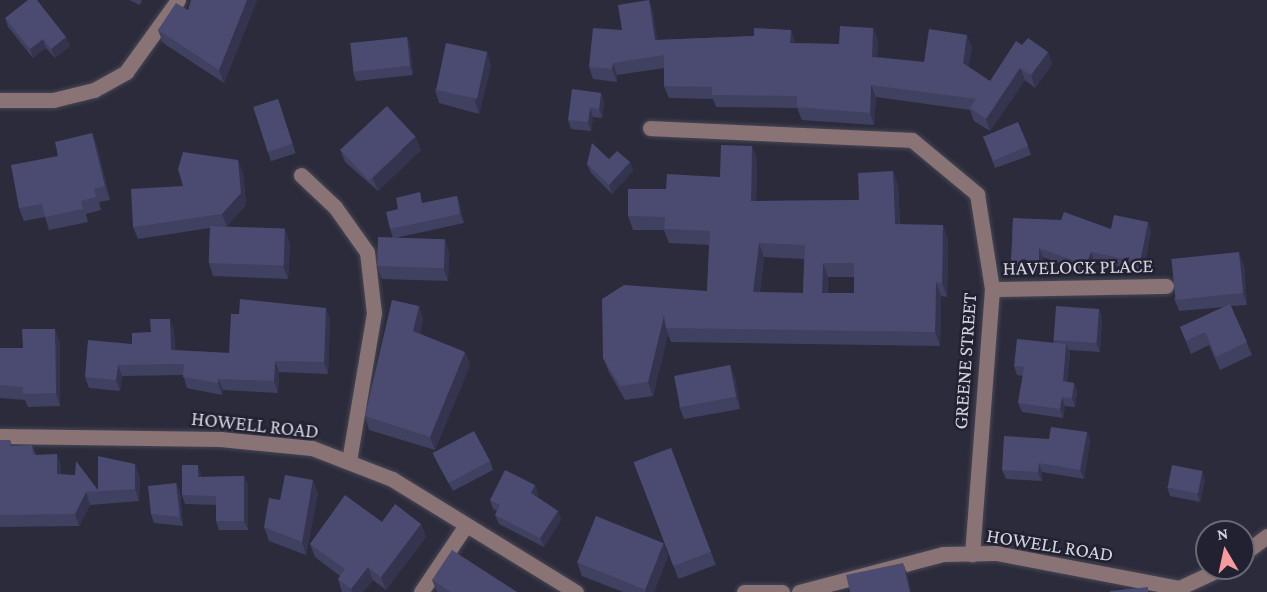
<!DOCTYPE html>
<html>
<head>
<meta charset="utf-8">
<style>
	body { margin:0 }
	#map { position:relative; width:1267px; height:592px; overflow:hidden; background:#2b2b3b; font-family:"Crimson Pro",serif }
	div>[style] { position:absolute }
	.roads { filter:drop-shadow(0 0 2px #464655) drop-shadow(0 0 2px #464655) }
	.minor>* { height:15px; margin:-7.5px; padding:0 7.5px; transform-origin:7.5px; border-radius:7.5px; background:#897374 }
	.wall>* { inset:0; background:#404061; transform-origin:0 0 }
	.shaded-wall>* { inset:0; background:#34344f }
	.building>* { inset:0; background:#4b4a71; transform-origin:0 0 }
	span { translate:-50% -50%; white-space:nowrap; text-align:center; line-height:1.15; -webkit-text-stroke:5px #222131; paint-order:stroke }
	.street-label { font-size:20px; color:#d3d4de }
	.north { position:absolute; left:1195px; top:520px; width:60px; height:60px; box-sizing:border-box; background:#222131; border:2px solid #696976; border-radius:50%; rotate:351deg; font-size:16px; font-weight:700; line-height:24px; text-align:center; color:#d3d4de }
	.north::after { content:''; display:block; margin:auto; width:21px; height:27px; background:#f59b9f; clip-path:polygon(50% 0,100% 100%,50% 72%,0 100%) }
</style>
</head>
<body>
<div id="map">
	<div class="roads">
		<div class="minor">
			<i style="left:0;top:100px;width:53px"></i>
			<i style="left:53px;top:100px;width:42px;rotate:-13.7deg"></i>
			<i style="left:94px;top:90px;width:37px;rotate:-29deg"></i>
			<i style="left:126px;top:72px;width:89px;rotate:-54.2deg"></i>
			<i style="left:650px;top:128px;width:262px;rotate:2.6deg"></i>
			<i style="left:912px;top:140px;width:85px;rotate:39.7deg"></i>
			<i style="left:977px;top:194px;width:96px;rotate:81deg"></i>
			<i style="left:992px;top:289px;width:266px;rotate:94.3deg"></i>
			<i style="left:301px;top:175px;width:47px;rotate:43.3deg"></i>
			<i style="left:335px;top:207px;width:55px;rotate:54.6deg"></i>
			<i style="left:367px;top:252px;width:61px;rotate:83.5deg"></i>
			<i style="left:374px;top:313px;width:150px;rotate:99.6deg"></i>
			<i style="left:992px;top:289px;width:174px;rotate:-1deg"></i>
			<i style="left:0;top:436px;width:220px;rotate:0.8deg"></i>
			<i style="left:220px;top:439px;width:92px;rotate:5.6deg"></i>
			<i style="left:312px;top:448px;width:86px;rotate:21.2deg"></i>
			<i style="left:392px;top:479px;width:216px;rotate:31.6deg"></i>
			<i style="left:1243px;top:554px;width:30px;rotate:-37deg"></i>
			<i style="left:421px;top:592px;width:77px;rotate:-56.1deg"></i>
			<i style="left:744px;top:592px;width:38px"></i>
			<i style="left:799px;top:592px;width:149px;rotate:-14.8deg"></i>
			<i style="left:943px;top:554px;width:53px;rotate:-1.1deg"></i>
			<i style="left:996px;top:553px;width:186px;rotate:10.8deg"></i>
			<i style="left:1179px;top:588px;width:47px;rotate:-24.9deg"></i>
		</div>
	</div>
	<div class="wall">
		<i style="clip-path:polygon(129px 0,142px 0,140px 5px)"></i>
		<i style="clip-path:polygon(257px 0,224px 83px,163px 43px,158px 30px,188px 10px)"></i>
		<i style="clip-path:polygon(649px 0,653px 12px,657px 40px,754px 36px,791px 30px,795px 43px,839px 44px,873px 28px,878px 40px,877px 57px,924px 62px,972px 47px,968px 67px,990px 81px,1022px 45px,1048px 52px,1052px 64px,1035px 88px,1025px 80px,990px 131px,974px 121px,970px 110px,876px 97px,874px 125px,802px 120px,797px 108px,716px 107px,713px 99px,669px 98px,664px 86px,664px 68px,617px 75px,617px 82px,593px 79px,589px 67px)"></i>
		<i style="clip-path:polygon(5px 18px,66px 37px,70px 46px,55px 58px,46px 48px,33px 58px,8px 27px)"></i>
		<i style="clip-path:polygon(407px 37px,410px 46px,413px 75px,356px 81px,353px 72px)"></i>
		<i style="clip-path:polygon(487px 52px,491px 66px,479px 114px,439px 103px,435px 90px)"></i>
		<i style="clip-path:polygon(601px 93px,604px 102px,602px 118px,593px 117px,591px 131px,571px 129px,568px 120px)"></i>
		<i style="left:278px;top:99px;width:57px;height:26px;rotate:72deg"></i>
		<i style="clip-path:polygon(92px 133px,97px 146px,110px 200px,99px 202px,101px 210px,86px 214px,88px 222px,49px 230px,45px 217px,24px 221px,19px 208px)"></i>
		<i style="clip-path:polygon(983px 136px,1028px 146px,1031px 155px,995px 168px)"></i>
		<i style="clip-path:polygon(evenodd,752px 146px,757px 160px,756px 201px,859px 200px,893px 171px,898px 185px,900px 224px,948px 239px,947px 297px,941px 296px,940px 346px,671px 342px,668px 334px,653px 396px,625px 400px,609px 372px,603px 358px,707px 291px,709px 245px,669px 243px,664px 230px,633px 230px,628px 216px,666px 189px,720px 177px,752px 146px,764px 257px,804px 259px,803px 293px,760px 292px,764px 257px,752px 146px,828px 277px,854px 277px,854px 293px,828px 293px,828px 277px)"></i>
		<i style="clip-path:polygon(340px 149px,421px 150px,378px 191px,345px 162px)"></i>
		<i style="clip-path:polygon(609px 159px,630px 162px,633px 171px,612px 194px,591px 173px,587px 164px)"></i>
		<i style="clip-path:polygon(243px 172px,246px 205px,227px 226px,220px 227px,290px 243px,288px 279px,213px 276px,209px 263px,210px 228px,138px 239px,133px 227px,183px 186px)"></i>
		<i style="clip-path:polygon(457px 196px,460px 205px,464px 223px,395px 238px,449px 252px,448px 281px,382px 279px,377px 266px,393px 238px,390px 229px,423px 203px)"></i>
		<i style="clip-path:polygon(1013px 218px,1111px 229px,1148px 222px,1151px 231px,1143px 271px,1094px 261px,1089px 274px,1043px 257px,1042px 275px,1015px 274px,1011px 265px)"></i>
		<i style="clip-path:polygon(1244px 265px,1247px 305px,1231px 306px,1252px 355px,1220px 370px,1209px 345px,1191px 354px,1180px 327px,1224px 307px,1179px 311px,1174px 298px)"></i>
		<i style="clip-path:polygon(419px 306px,423px 319px,420px 334px,465px 352px,470px 365px,435px 450px,369px 430px,365px 416px)"></i>
		<i style="clip-path:polygon(1099px 309px,1102px 318px,1100px 352px,1069px 350px,1070px 353px,1067px 382px,1074px 383px,1077px 392px,1075px 407px,1065px 406px,1063px 418px,1022px 412px,1018px 403px,1023px 376px,1017px 375px,1014px 366px,1054px 343px,1053px 340px)"></i>
		<i style="clip-path:polygon(330px 319px,328px 374px,279px 372px,278px 393px,223px 390px,222px 395px,187px 388px,183px 375px,122px 376px,120px 391px,89px 388px,85px 377px,151px 332px,174px 330px,175px 350px,229px 353px)"></i>
		<i style="clip-path:polygon(60px 342px,60px 406px,28px 407px,25px 400px,0 398px,0 348px,23px 348px)"></i>
		<i style="clip-path:polygon(730px 365px,735px 378px,740px 409px,684px 419px,679px 406px)"></i>
		<i style="clip-path:polygon(1087px 432px,1090px 441px,1084px 479px,1042px 472px,1042px 481px,1006px 479px,1002px 470px,1049px 439px)"></i>
		<i style="clip-path:polygon(0 440px,10px 440px,12px 446px,32px 445px,36px 455px,61px 466px,61px 474px,98px 490px,140px 477px,139px 501px,90px 505px,79px 526px,0 527px)"></i>
		<i style="left:671px;top:448px;width:125px;height:40px;rotate:69deg"></i>
		<i style="clip-path:polygon(433px 453px,490px 461px,493px 470px,453px 491px,437px 462px)"></i>
		<i style="clip-path:polygon(201px 474px,201px 477px,244px 476px,248px 485px,248px 530px,219px 530px,216px 521px,216px 505px,185px 504px,182px 495px)"></i>
		<i style="clip-path:polygon(1205px 480px,1200px 502px,1170px 496px,1167px 487px)"></i>
		<i style="clip-path:polygon(176px 483px,180px 492px,183px 526px,154px 523px,151px 514px)"></i>
		<i style="clip-path:polygon(535px 485px,538px 494px,537px 497px,558px 511px,561px 520px,544px 547px,499px 524px,495px 515px,497px 511px,493px 509px,490px 500px)"></i>
		<i style="clip-path:polygon(318px 493px,306px 555px,269px 541px,264px 527px,280px 500px)"></i>
		<i style="clip-path:polygon(382px 522px,421px 524px,426px 537px,386px 590px,373px 580px,363px 592px,342px 592px,338px 579px,340px 576px,315px 557px,310px 544px)"></i>
		<i style="clip-path:polygon(668px 556px,654px 592px,623px 592px,582px 576px,577px 562px)"></i>
		<i style="clip-path:polygon(432px 580px,517px 592px,437px 592px)"></i>
	</div>
	<div class="shaded-wall">
		<i style="clip-path:polygon(247px 0,257px 0,224px 83px,219px 70px)"></i>
		<i style="clip-path:polygon(649px 0,653px 12px,659px 52px,655px 40px)"></i>
		<i style="clip-path:polygon(873px 28px,878px 40px,877px 69px,872px 57px)"></i>
		<i style="clip-path:polygon(791px 30px,795px 42px,795px 55px,790px 43px)"></i>
		<i style="clip-path:polygon(967px 35px,972px 47px,967px 76px,963px 63px)"></i>
		<i style="clip-path:polygon(66px 37px,70px 46px,55px 58px,51px 49px)"></i>
		<i style="clip-path:polygon(407px 37px,410px 46px,413px 75px,410px 66px)"></i>
		<i style="clip-path:polygon(43px 39px,46px 48px,33px 58px,30px 49px)"></i>
		<i style="clip-path:polygon(487px 52px,491px 66px,479px 114px,475px 101px)"></i>
		<i style="clip-path:polygon(1048px 52px,1052px 64px,1035px 88px,1031px 75px)"></i>
		<i style="clip-path:polygon(613px 63px,617px 75px,617px 82px,612px 69px)"></i>
		<i style="clip-path:polygon(1020px 68px,1025px 80px,990px 131px,986px 119px)"></i>
		<i style="clip-path:polygon(871px 85px,876px 97px,874px 125px,870px 113px)"></i>
		<i style="clip-path:polygon(601px 93px,604px 102px,602px 118px,599px 109px)"></i>
		<i style="clip-path:polygon(590px 108px,593px 117px,591px 131px,588px 122px)"></i>
		<i style="clip-path:polygon(92px 133px,97px 146px,110px 200px,105px 186px)"></i>
		<i style="clip-path:polygon(416px 137px,421px 150px,378px 191px,373px 178px)"></i>
		<i style="clip-path:polygon(752px 146px,757px 160px,756px 215px,751px 201px)"></i>
		<i style="clip-path:polygon(238px 160px,243px 172px,246px 205px,227px 226px,222px 214px)"></i>
		<i style="clip-path:polygon(630px 162px,633px 171px,612px 194px,609px 185px)"></i>
		<i style="clip-path:polygon(893px 171px,898px 185px,900px 238px,895px 224px)"></i>
		<i style="clip-path:polygon(457px 196px,460px 205px,464px 223px,460px 214px)"></i>
		<i style="clip-path:polygon(1148px 222px,1151px 231px,1143px 271px,1140px 262px)"></i>
		<i style="clip-path:polygon(943px 225px,948px 239px,947px 297px,942px 283px)"></i>
		<i style="clip-path:polygon(285px 229px,290px 243px,288px 279px,283px 266px)"></i>
		<i style="clip-path:polygon(445px 239px,449px 252px,448px 281px,443px 268px)"></i>
		<i style="clip-path:polygon(759px 243px,764px 257px,758px 306px,753px 292px)"></i>
		<i style="clip-path:polygon(1039px 248px,1043px 257px,1042px 275px,1039px 266px)"></i>
		<i style="clip-path:polygon(1091px 252px,1094px 261px,1089px 274px,1086px 265px)"></i>
		<i style="clip-path:polygon(1239px 252px,1244px 265px,1247px 305px,1243px 293px)"></i>
		<i style="clip-path:polygon(823px 263px,828px 277px,827px 307px,822px 293px)"></i>
		<i style="clip-path:polygon(936px 282px,941px 296px,940px 346px,935px 332px)"></i>
		<i style="clip-path:polygon(419px 306px,423px 319px,418px 344px,413px 331px)"></i>
		<i style="clip-path:polygon(326px 308px,330px 319px,328px 374px,324px 362px)"></i>
		<i style="clip-path:polygon(1099px 309px,1102px 318px,1100px 352px,1096px 343px)"></i>
		<i style="clip-path:polygon(664px 316px,666px 328px,668px 334px,653px 396px,648px 382px)"></i>
		<i style="clip-path:polygon(170px 319px,174px 330px,175px 361px,171px 350px)"></i>
		<i style="clip-path:polygon(55px 329px,60px 342px,60px 406px,56px 393px)"></i>
		<i style="clip-path:polygon(1066px 344px,1070px 353px,1066px 390px,1063px 381px)"></i>
		<i style="clip-path:polygon(465px 352px,470px 365px,435px 450px,430px 437px)"></i>
		<i style="clip-path:polygon(275px 361px,279px 372px,278px 393px,274px 381px)"></i>
		<i style="clip-path:polygon(118px 365px,122px 376px,120px 391px,116px 380px)"></i>
		<i style="clip-path:polygon(730px 365px,735px 378px,740px 409px,736px 396px)"></i>
		<i style="clip-path:polygon(218px 379px,223px 390px,222px 395px,218px 383px)"></i>
		<i style="clip-path:polygon(1074px 383px,1077px 392px,1075px 407px,1072px 398px)"></i>
		<i style="clip-path:polygon(1062px 397px,1065px 406px,1063px 418px,1060px 409px)"></i>
		<i style="clip-path:polygon(1087px 432px,1090px 441px,1084px 479px,1080px 470px)"></i>
		<i style="clip-path:polygon(57px 454px,61px 466px,61px 487px,57px 474px)"></i>
		<i style="clip-path:polygon(1039px 463px,1042px 472px,1042px 481px,1038px 472px)"></i>
		<i style="clip-path:polygon(135px 464px,140px 477px,139px 501px,135px 489px)"></i>
		<i style="clip-path:polygon(198px 465px,201px 474px,201px 486px,198px 477px)"></i>
		<i style="clip-path:polygon(1202px 471px,1205px 480px,1200px 502px,1197px 493px)"></i>
		<i style="clip-path:polygon(244px 476px,248px 485px,248px 530px,244px 521px)"></i>
		<i style="clip-path:polygon(313px 480px,318px 493px,306px 555px,302px 542px)"></i>
		<i style="clip-path:polygon(176px 483px,180px 492px,183px 526px,180px 517px)"></i>
		<i style="clip-path:polygon(535px 485px,538px 494px,534px 502px,531px 493px)"></i>
		<i style="clip-path:polygon(86px 492px,90px 505px,79px 526px,75px 514px)"></i>
		<i style="clip-path:polygon(558px 511px,561px 520px,544px 547px,540px 538px)"></i>
		<i style="clip-path:polygon(421px 524px,426px 537px,386px 590px,381px 577px)"></i>
		<i style="clip-path:polygon(664px 543px,668px 556px,654px 592px,646px 592px,645px 590px)"></i>
		<i style="clip-path:polygon(903px 563px,908px 576px,911px 592px,910px 592px)"></i>
		<i style="clip-path:polygon(368px 567px,373px 580px,363px 592px,352px 592px,351px 589px)"></i>
	</div>
	<div class="building">
		<i style="clip-path:polygon(28px 0,37px 0,66px 37px,51px 49px,43px 39px,30px 49px,5px 18px)"></i>
		<i style="clip-path:polygon(191px 0,247px 0,219px 70px,158px 30px,176px 3px,188px 10px)"></i>
		<i style="clip-path:polygon(649px 0,655px 40px,754px 36px,754px 28px,791px 30px,790px 43px,839px 44px,840px 26px,873px 28px,872px 57px,924px 62px,929px 29px,967px 35px,963px 63px,990px 81px,1016px 41px,1022px 45px,1028px 38px,1048px 52px,1031px 75px,1020px 68px,986px 119px,970px 108px,976px 99px,871px 85px,870px 113px,797px 107px,797px 96px,712px 95px,712px 87px,664px 86px,664px 55px,613px 63px,612px 69px,589px 67px,593px 28px,622px 30px,618px 5px)"></i>
		<i style="left:407px;top:37px;width:29px;height:57px;rotate:84deg"></i>
		<i style="left:446px;top:43px;width:42px;height:48px;rotate:12deg"></i>
		<i style="clip-path:polygon(572px 89px,601px 93px,599px 109px,590px 108px,588px 122px,568px 120px)"></i>
		<i style="left:278px;top:99px;width:47px;height:26px;rotate:72deg"></i>
		<i style="left:387px;top:106px;width:42px;height:64px;rotate:47deg"></i>
		<i style="left:1018px;top:122px;width:26px;height:38px;rotate:67deg"></i>
		<i style="clip-path:polygon(92px 133px,105px 186px,94px 189px,96px 197px,81px 201px,83px 209px,45px 217px,42px 204px,19px 208px,11px 165px,58px 156px,55px 142px)"></i>
		<i style="clip-path:polygon(592px 143px,609px 159px,617px 151px,630px 162px,609px 185px,587px 164px)"></i>
		<i style="clip-path:polygon(evenodd,721px 145px,752px 146px,751px 201px,859px 200px,858px 173px,893px 171px,895px 224px,943px 225px,942px 283px,936px 282px,935px 332px,666px 328px,664px 316px,648px 382px,620px 386px,603px 358px,602px 299px,624px 285px,707px 291px,710px 231px,664px 229px,665px 217px,628px 216px,628px 189px,666px 189px,667px 174px,720px 177px,721px 145px,759px 243px,805px 245px,803px 293px,753px 292px,759px 243px,721px 145px,823px 263px,854px 263px,854px 293px,822px 293px,823px 263px)"></i>
		<i style="clip-path:polygon(183px 152px,238px 160px,241px 193px,222px 214px,133px 227px,131px 189px,183px 186px,178px 169px)"></i>
		<i style="clip-path:polygon(420px 192px,422px 203px,457px 196px,460px 214px,390px 229px,386px 212px,398px 209px,396px 198px)"></i>
		<i style="clip-path:polygon(1064px 212px,1111px 229px,1114px 215px,1148px 222px,1140px 262px,1091px 252px,1086px 265px,1039px 248px,1039px 266px,1011px 265px,1013px 218px,1061px 220px)"></i>
		<i style="left:210px;top:226px;width:75px;height:37px;rotate:2deg"></i>
		<i style="left:378px;top:237px;width:67px;height:29px;rotate:2deg"></i>
		<i style="left:1239px;top:252px;width:41px;height:68px;rotate:84deg"></i>
		<i style="clip-path:polygon(240px 299px,326px 308px,324px 362px,275px 361px,274px 381px,218px 379px,218px 383px,183px 377px,184px 364px,118px 365px,116px 380px,85px 377px,88px 340px,132px 344px,132px 333px,151px 332px,150px 319px,170px 319px,171px 350px,229px 353px,231px 314px,239px 314px)"></i>
		<i style="clip-path:polygon(392px 300px,419px 306px,413px 331px,465px 352px,430px 437px,365px 416px)"></i>
		<i style="clip-path:polygon(1230px 304px,1247px 342px,1216px 357px,1205px 332px,1186px 341px,1180px 327px)"></i>
		<i style="left:1056px;top:306px;width:43px;height:34px;rotate:4deg"></i>
		<i style="clip-path:polygon(22px 329px,55px 329px,56px 393px,23px 394px,23px 387px,0 385px,0 348px,23px 348px)"></i>
		<i style="clip-path:polygon(1017px 339px,1066px 344px,1063px 381px,1074px 383px,1072px 398px,1062px 397px,1060px 409px,1018px 403px,1024px 367px,1014px 366px)"></i>
		<i style="left:730px;top:365px;width:32px;height:57px;rotate:79deg"></i>
		<i style="clip-path:polygon(1051px 427px,1087px 432px,1080px 470px,1039px 463px,1038px 472px,1002px 470px,1004px 436px,1049px 439px)"></i>
		<i style="left:474px;top:431px;width:34px;height:47px;rotate:62deg"></i>
		<i style="clip-path:polygon(0 440px,10px 440px,10px 446px,32px 445px,33px 455px,57px 454px,57px 474px,75px 475px,76px 461px,98px 490px,98px 456px,135px 464px,135px 489px,86px 492px,75px 514px,0 515px)"></i>
		<i style="left:671px;top:448px;width:111px;height:40px;rotate:69deg"></i>
		<i style="clip-path:polygon(182px 465px,198px 465px,198px 477px,244px 476px,244px 521px,216px 521px,216px 496px,182px 495px)"></i>
		<i style="left:1172px;top:465px;width:31px;height:23px;rotate:11deg"></i>
		<i style="clip-path:polygon(505px 470px,535px 485px,531px 493px,558px 511px,540px 538px,495px 515px,500px 505px,490px 500px)"></i>
		<i style="clip-path:polygon(285px 475px,313px 480px,302px 542px,264px 527px,269px 498px,280px 500px)"></i>
		<i style="clip-path:polygon(176px 483px,180px 517px,151px 514px,148px 486px)"></i>
		<i style="clip-path:polygon(345px 495px,382px 522px,395px 504px,421px 524px,381px 577px,368px 567px,351px 589px,338px 579px,345px 569px,310px 544px)"></i>
		<i style="left:596px;top:516px;width:73px;height:50px;rotate:22deg"></i>
		<i style="clip-path:polygon(452px 550px,517px 592px,451px 592px,432px 580px)"></i>
		<i style="clip-path:polygon(903px 563px,910px 592px,850px 592px,846px 575px)"></i>
		<i style="clip-path:polygon(1148px 587px,1148px 592px,1110px 592px,1110px 591px)"></i>
	</div>
	<div class="street-label">
		<span style="left:1078px;top:267px;rotate:-1deg">HAVELOCK PLACE</span>
		<span style="left:965px;top:361px;rotate:-86deg">GREENE STREET</span>
		<span style="left:255px;top:425px;rotate:6deg">HOWELL ROAD</span>
		<span style="left:1050px;top:545px;rotate:9deg">HOWELL ROAD</span>
	</div>
	<div class="north">N</div>
</div>
</body>
</html>
